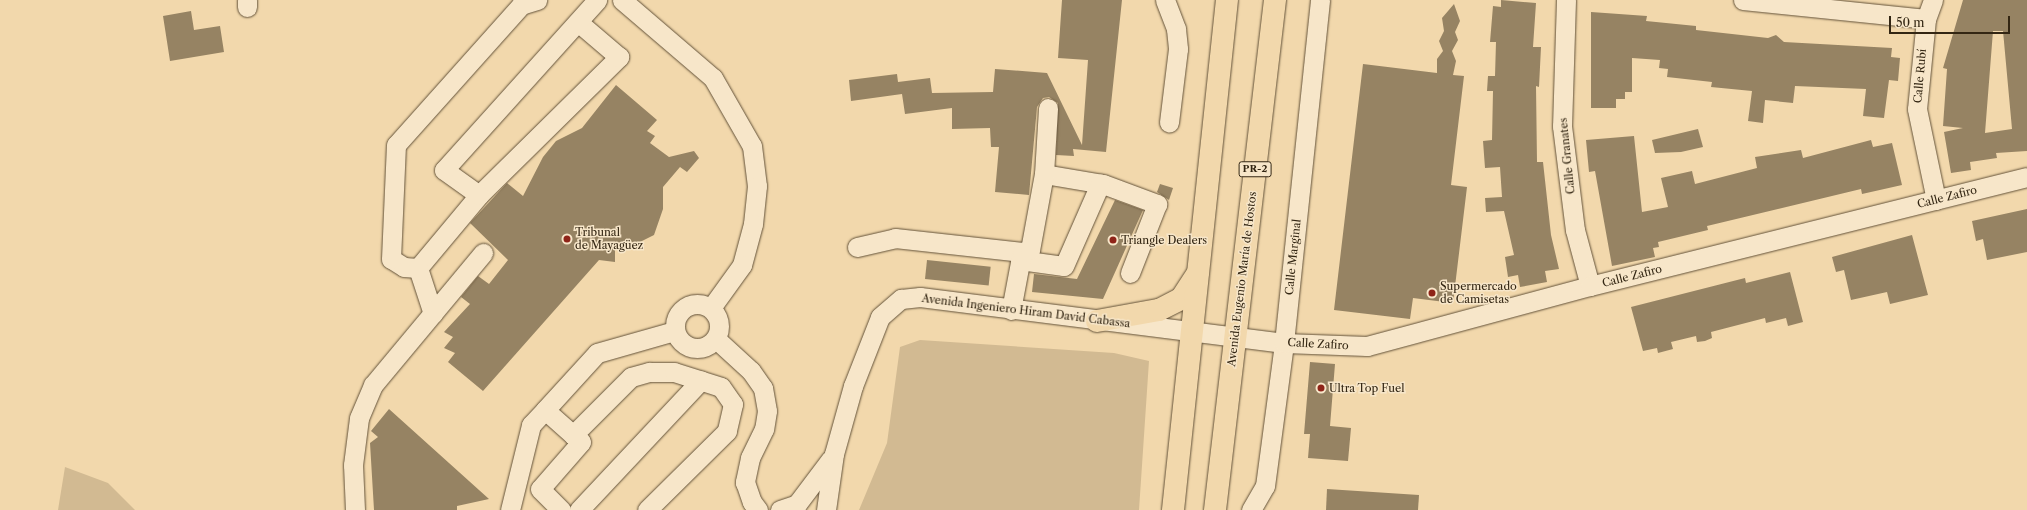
<!DOCTYPE html>
<html>
<head>
<meta charset="utf-8">
<style>
	body { margin:0 }
	#map { position:relative; width:2027px; height:510px; overflow:hidden; background:#f2d8ac; font-family:"Libre Caslon Text",serif }
	div>[style] { position:absolute }
	.green>* { inset:0; background:#d2ba92 }
	.building>* { inset:0; background:#968363; transform-origin:0 0 }
	.roads { filter:drop-shadow(0 0 1px #635239) drop-shadow(0 0 1px #635239) }
	.minor>* { height:19px; margin:-9.5px; padding:0 9.5px; transform-origin:9.5px; border-radius:9.5px; background:#f7e6c9 }
	.minor>.ring { margin:-9.5px; padding:0; box-sizing:content-box; background:none; border:19px solid #f7e6c9; border-radius:50% }
	.highway>* { height:22px; margin:-11px; padding:0 11px; transform-origin:11px; border-radius:11px; background:#f2d8ac }
	.dots>* { width:11px; height:11px; translate:-50% -50%; box-sizing:border-box; border:2px solid #f7e6c9; border-radius:50% }
	span { translate:-50% -50%; white-space:nowrap; text-align:center; line-height:1.15; -webkit-text-stroke:3px #f7e6c9; paint-order:stroke }
	.shield-label span { padding:1px 3px; background:#f7e6c9; border:1px solid; border-radius:3px; -webkit-text-stroke-width:0 }
	.shield-label { font-size:10px; color:#332613; font-weight:700 }
	.street-label { font-size:11px; color:#332613 }
	.poi-label { font-size:11px; color:#332613 }
	.left { translate:0 -50%; text-align:left }
	.scale { position:absolute; left:1889px; top:16px; width:121px; height:18px; box-sizing:border-box; border:2px solid #332613; border-top:0; padding-left:5px; font-size:12px; line-height:14px; white-space:nowrap; color:#332613; -webkit-text-stroke:3px #f7e6c9; paint-order:stroke }
</style>
</head>
<body>
<div id="map">
	<div class="green">
		<i style="clip-path:polygon(920px 340px,1114px 353px,1149px 361px,1139px 510px,859px 510px,887px 443px,900px 347px)"></i>
		<i style="clip-path:polygon(65px 467px,108px 483px,135px 510px,58px 510px)"></i>
	</div>
	<div class="building">
		<i style="clip-path:polygon(1062px 0,1122px 0,1106px 152px,1073px 149px,1074px 156px,1056px 155px,1058px 103px,1049px 97px,1043px 98px,1037px 107px,1029px 195px,995px 192px,999px 147px,991px 147px,990px 128px,952px 129px,952px 108px,905px 114px,902px 94px,851px 101px,849px 80px,897px 74px,898px 82px,930px 78px,932px 93px,993px 92px,995px 69px,1047px 73px,1082px 145px,1088px 60px,1058px 58px)"></i>
		<i style="clip-path:polygon(1501px 0,1536px 3px,1533px 47px,1541px 47px,1539px 87px,1536px 86px,1537px 162px,1543px 162px,1551px 235px,1559px 269px,1545px 271px,1547px 282px,1520px 287px,1518px 275px,1508px 277px,1505px 257px,1514px 255px,1504px 211px,1486px 212px,1485px 198px,1502px 197px,1500px 167px,1485px 168px,1483px 141px,1492px 140px,1493px 91px,1487px 91px,1488px 76px,1495px 76px,1496px 42px,1490px 42px,1493px 6px,1501px 7px)"></i>
		<i style="clip-path:polygon(evenodd,1963px 0,2027px 0,2027px 151px,1996px 153px,1997px 158px,1970px 162px,1971px 170px,1951px 173px,1944px 132px,1963px 128px,1943px 126px,1947px 69px,1943px 68px,1963px 0,1993px 31px,2003px 31px,2012px 129px,1985px 133px,1993px 31px)"></i>
		<i style="clip-path:polygon(1454px 4px,1460px 21px,1455px 32px,1458px 40px,1452px 51px,1456px 61px,1453px 75px,1464px 76px,1451px 185px,1467px 187px,1453px 303px,1413px 298px,1410px 319px,1334px 310px,1363px 64px,1437px 73px,1437px 59px,1443px 51px,1439px 41px,1444px 31px,1442px 18px)"></i>
		<i style="clip-path:polygon(191px 11px,194px 30px,220px 26px,224px 52px,170px 61px,163px 16px)"></i>
		<i style="clip-path:polygon(1591px 12px,1647px 16px,1646px 21px,1696px 26px,1696px 30px,1768px 38px,1776px 35px,1784px 42px,1892px 48px,1891px 57px,1900px 58px,1898px 81px,1889px 80px,1884px 118px,1863px 116px,1866px 89px,1795px 86px,1793px 103px,1765px 100px,1763px 123px,1748px 121px,1752px 91px,1711px 87px,1712px 82px,1667px 77px,1668px 69px,1659px 68px,1660px 60px,1632px 58px,1632px 92px,1625px 92px,1625px 99px,1616px 99px,1616px 108px,1591px 108px)"></i>
		<i style="clip-path:polygon(616px 85px,657px 120px,647px 131px,655px 136px,650px 143px,669px 157px,694px 151px,699px 158px,687px 172px,680px 167px,663px 187px,663px 209px,654px 235px,640px 242px,615px 247px,615px 262px,599px 260px,483px 391px,448px 362px,455px 353px,444px 348px,453px 337px,444px 332px,470px 304px,461px 297px,478px 276px,489px 284px,508px 260px,470px 223px,507px 183px,523px 196px,543px 157px,556px 141px,582px 128px)"></i>
		<i style="clip-path:polygon(1698px 129px,1703px 147px,1681px 152px,1655px 153px,1652px 140px)"></i>
		<i style="clip-path:polygon(1634px 136px,1642px 212px,1668px 207px,1661px 178px,1692px 171px,1695px 184px,1757px 168px,1755px 157px,1801px 150px,1803px 158px,1871px 140px,1873px 147px,1892px 143px,1902px 185px,1862px 194px,1861px 189px,1707px 226px,1708px 230px,1658px 242px,1659px 247px,1653px 248px,1655px 257px,1612px 266px,1595px 171px,1589px 172px,1586px 140px)"></i>
		<i style="clip-path:polygon(1160px 184px,1173px 188px,1169px 200px,1157px 192px)"></i>
		<i style="clip-path:polygon(1115px 200px,1143px 210px,1103px 299px,1032px 292px,1034px 274px,1077px 279px)"></i>
		<i style="clip-path:polygon(2027px 209px,2027px 252px,1987px 260px,1983px 239px,1976px 241px,1972px 221px)"></i>
		<i style="clip-path:polygon(1912px 235px,1928px 295px,1890px 304px,1887px 292px,1851px 300px,1844px 270px,1836px 272px,1832px 257px)"></i>
		<i style="left:927px;top:260px;width:64px;height:19px;rotate:6deg"></i>
		<i style="clip-path:polygon(1790px 272px,1803px 322px,1788px 326px,1786px 318px,1766px 323px,1765px 318px,1711px 332px,1712px 338px,1705px 341px,1697px 342px,1696px 336px,1671px 342px,1673px 349px,1658px 353px,1657px 348px,1643px 351px,1631px 307px,1745px 278px,1746px 283px)"></i>
		<i style="clip-path:polygon(1310px 362px,1335px 364px,1330px 426px,1351px 428px,1348px 461px,1308px 458px,1310px 434px,1304px 434px)"></i>
		<i style="clip-path:polygon(389px 409px,489px 499px,457px 506px,457px 510px,374px 510px,370px 443px,378px 437px,371px 431px)"></i>
		<i style="clip-path:polygon(1327px 489px,1419px 495px,1418px 510px,1326px 510px)"></i>
	</div>
	<div class="roads">
		<div class="minor">
			<i style="left:622px;top:0;width:120px;rotate:40.6deg"></i>
			<i style="left:713px;top:78px;width:78px;rotate:60.2deg"></i>
			<i style="left:752px;top:146px;width:40px;rotate:82.9deg"></i>
			<i style="left:757px;top:186px;width:38px;rotate:96deg"></i>
			<i style="left:753px;top:224px;width:42px;rotate:105deg"></i>
			<i style="left:742px;top:265px;width:53px;rotate:125.8deg"></i>
			<i style="left:1165px;top:0;width:31px;rotate:69deg"></i>
			<i style="left:1176px;top:29px;width:20px;rotate:84deg"></i>
			<i style="left:1178px;top:49px;width:74px;rotate:97deg"></i>
			<i style="left:1566px;top:0;width:126px;rotate:91.8deg"></i>
			<i style="left:1562px;top:126px;width:105px;rotate:82.9deg"></i>
			<i style="left:1575px;top:230px;width:58px;rotate:75deg"></i>
			<i style="left:1743px;top:0;width:184px;rotate:5.9deg"></i>
			<i style="left:1933px;top:0;width:20px;rotate:110deg"></i>
			<i style="left:1926px;top:19px;width:90px;rotate:95.7deg"></i>
			<i style="left:1917px;top:109px;width:93px;rotate:78.2deg"></i>
			<i style="left:247px;top:7px;width:7px;rotate:-90deg"></i>
			<i style="left:1044px;top:174px;width:60px;rotate:9.6deg"></i>
			<i style="left:1103px;top:184px;width:58px;rotate:20.3deg"></i>
			<i style="left:1157px;top:204px;width:74px;rotate:111.4deg"></i>
			<i style="left:479px;top:195px;width:197px;rotate:-44.6deg"></i>
			<i style="left:619px;top:57px;width:54px;rotate:-139.5deg"></i>
			<i style="left:857px;top:247px;width:39px;rotate:-13deg"></i>
			<i style="left:895px;top:238px;width:128px;rotate:6.3deg"></i>
			<i style="left:1020px;top:260px;width:44px;rotate:7.8deg"></i>
			<i style="left:1064px;top:266px;width:90px;rotate:-66.3deg"></i>
			<i style="left:418px;top:268px;width:95px;rotate:-50.1deg"></i>
			<i style="left:479px;top:195px;width:43px;rotate:-144.5deg"></i>
			<i style="left:444px;top:170px;width:229px;rotate:-48deg"></i>
			<i style="left:418px;top:268px;width:14px;rotate:-176deg"></i>
			<i style="left:404px;top:267px;width:15px;rotate:-148deg"></i>
			<i style="left:391px;top:259px;width:114px;rotate:-87.5deg"></i>
			<i style="left:396px;top:145px;width:188px;rotate:-48.2deg"></i>
			<i style="left:521px;top:5px;width:17px;rotate:-17deg"></i>
			<i style="left:418px;top:268px;width:48px;rotate:71.9deg"></i>
			<i class="ring" style="left:675px;top:304px;width:25px;height:25px"></i>
			<i style="left:1011px;top:310px;width:59px;rotate:-79.3deg"></i>
			<i style="left:1022px;top:252px;width:8px;rotate:-14deg"></i>
			<i style="left:1030px;top:250px;width:77px;rotate:-79.6deg"></i>
			<i style="left:1044px;top:174px;width:66px;rotate:-86.5deg"></i>
			<i style="left:716px;top:339px;width:47px;rotate:42.4deg"></i>
			<i style="left:751px;top:371px;width:21px;rotate:55deg"></i>
			<i style="left:763px;top:388px;width:23px;rotate:80deg"></i>
			<i style="left:767px;top:411px;width:18px;rotate:99deg"></i>
			<i style="left:764px;top:429px;width:32px;rotate:116deg"></i>
			<i style="left:750px;top:458px;width:25px;rotate:102deg"></i>
			<i style="left:745px;top:482px;width:21px;rotate:71deg"></i>
			<i style="left:752px;top:502px;width:10px;rotate:53deg"></i>
			<i style="left:545px;top:410px;width:48px;rotate:41.6deg"></i>
			<i style="left:581px;top:442px;width:62px;rotate:131.1deg"></i>
			<i style="left:540px;top:489px;width:30px;rotate:45deg"></i>
			<i style="left:573px;top:435px;width:82px;rotate:-45deg"></i>
			<i style="left:631px;top:377px;width:19px;rotate:-16deg"></i>
			<i style="left:649px;top:372px;width:25px"></i>
			<i style="left:674px;top:372px;width:49px;rotate:17.7deg"></i>
			<i style="left:721px;top:387px;width:21px;rotate:55deg"></i>
			<i style="left:733px;top:404px;width:28px;rotate:103deg"></i>
			<i style="left:727px;top:431px;width:112px;rotate:135.4deg"></i>
			<i style="left:355px;top:510px;width:45px;rotate:-92.5deg"></i>
			<i style="left:353px;top:465px;width:47px;rotate:-82.7deg"></i>
			<i style="left:359px;top:418px;width:36px;rotate:-67deg"></i>
			<i style="left:373px;top:385px;width:172px;rotate:-50.2deg"></i>
			<i style="left:510px;top:510px;width:88px;rotate:-76.1deg"></i>
			<i style="left:531px;top:425px;width:21px;rotate:-47deg"></i>
			<i style="left:545px;top:410px;width:77px;rotate:-47.6deg"></i>
			<i style="left:597px;top:353px;width:80px;rotate:-15.9deg"></i>
			<i style="left:579px;top:510px;width:178px;rotate:-46.8deg"></i>
			<i style="left:780px;top:510px;width:18px;rotate:-19deg"></i>
			<i style="left:797px;top:504px;width:56px;rotate:-52.9deg"></i>
			<i style="left:826px;top:510px;width:57px;rotate:-81.9deg"></i>
			<i style="left:834px;top:454px;width:71px;rotate:-74.4deg"></i>
			<i style="left:853px;top:386px;width:74px;rotate:-68.6deg"></i>
			<i style="left:880px;top:317px;width:28px;rotate:-41deg"></i>
			<i style="left:901px;top:299px;width:19px;rotate:-6deg"></i>
			<i style="left:920px;top:297px;width:367px;rotate:7.2deg"></i>
			<i style="left:1284px;top:343px;width:83px;rotate:2.1deg"></i>
			<i style="left:1367px;top:346px;width:231px;rotate:-15.1deg"></i>
			<i style="left:1590px;top:286px;width:450px;rotate:-14deg"></i>
			<i style="left:1251px;top:510px;width:28px;rotate:-60deg"></i>
			<i style="left:1265px;top:486px;width:144px;rotate:-82.4deg"></i>
			<i style="left:1284px;top:343px;width:345px;rotate:-84deg"></i>
		</div>
		<div class="highway">
			<i style="left:1097px;top:321px;width:63px;rotate:-10.1deg"></i>
			<i style="left:1159px;top:310px;width:25px;rotate:-27deg"></i>
			<i style="left:1181px;top:299px;width:31px;rotate:-57deg"></i>
			<i style="left:1173px;top:510px;width:513px;rotate:-83.96deg"></i>
			<i style="left:1215px;top:510px;width:514px;rotate:-83.29deg"></i>
		</div>
	</div>
	<div class="dots">
		<i style="left:567px;top:239px;background:#8f2418"></i>
		<i style="left:1113px;top:240px;background:#8f2418"></i>
		<i style="left:1432px;top:293px;background:#8f2418"></i>
		<i style="left:1321px;top:388px;background:#8f2418"></i>
	</div>
	<div class="shield-label">
		<span style="left:1255px;top:169px">PR-2</span>
	</div>
	<div class="street-label">
		<span style="left:1920px;top:76px;rotate:-85deg">Calle Rubí</span>
		<span style="left:1567px;top:156px;rotate:-96deg">Calle Granates</span>
		<span style="left:1947px;top:197px;rotate:-14deg">Calle Zafiro</span>
		<span style="left:1293px;top:257px;rotate:-84deg">Calle Marginal</span>
		<span style="left:1632px;top:276px;rotate:-14deg">Calle Zafiro</span>
		<span style="left:1242px;top:279px;rotate:-83deg">Avenida Eugenio María de Hostos</span>
		<span style="left:1026px;top:311px;rotate:7deg">Avenida Ingeniero Hiram David Cabassa</span>
		<span style="left:1318px;top:344px;rotate:3deg">Calle Zafiro</span>
	</div>
	<div class="poi-label">
		<span class="left" style="left:575px;top:239px">Tribunal<br>de Mayagüez</span>
		<span class="left" style="left:1121px;top:240px">Triangle Dealers</span>
		<span class="left" style="left:1440px;top:293px">Supermercado<br>de Camisetas</span>
		<span class="left" style="left:1329px;top:388px">Ultra Top Fuel</span>
	</div>
	<div class="scale">50 m</div>
</div>
</body>
</html>
